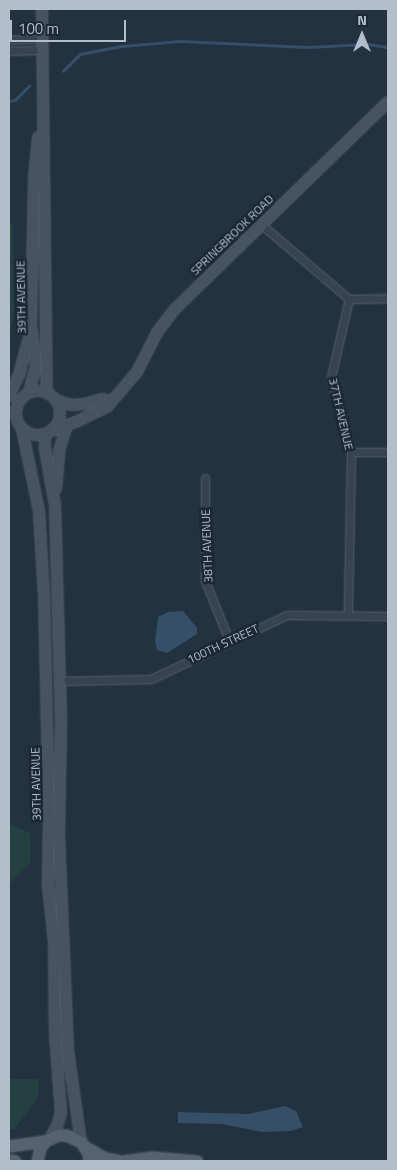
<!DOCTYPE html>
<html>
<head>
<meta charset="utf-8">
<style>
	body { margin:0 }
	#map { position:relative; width:397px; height:1170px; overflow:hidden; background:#233240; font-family:"Titillium Web",sans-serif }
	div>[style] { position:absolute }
	.green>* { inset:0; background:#254041 }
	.water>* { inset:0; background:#354f68 }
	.stream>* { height:2.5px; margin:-1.25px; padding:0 1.25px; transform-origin:1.25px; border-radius:1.25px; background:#354f68 }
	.roads { filter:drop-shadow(0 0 1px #55616e) drop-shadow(0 0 1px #55616e) }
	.street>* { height:7px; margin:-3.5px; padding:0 3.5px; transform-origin:3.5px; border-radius:3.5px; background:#374350 }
	.secondary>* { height:10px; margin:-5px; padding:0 5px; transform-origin:5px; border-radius:5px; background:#455363 }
	.secondary>.ring { margin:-5px; padding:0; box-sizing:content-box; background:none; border:10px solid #455363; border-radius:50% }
	.primary>* { height:11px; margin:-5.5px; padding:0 5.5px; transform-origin:5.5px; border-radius:5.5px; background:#556270 }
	span { translate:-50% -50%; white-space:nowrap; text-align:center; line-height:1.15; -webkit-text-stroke:5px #1c2835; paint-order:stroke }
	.street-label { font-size:12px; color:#b3becb }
	.frame { position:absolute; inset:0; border:10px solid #b3becb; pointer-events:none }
	.north { position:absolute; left:337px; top:10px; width:50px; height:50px; -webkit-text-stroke:4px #1c2835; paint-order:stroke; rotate:0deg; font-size:14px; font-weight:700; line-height:20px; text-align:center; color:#b3becb }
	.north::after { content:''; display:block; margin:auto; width:18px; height:22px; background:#b3becb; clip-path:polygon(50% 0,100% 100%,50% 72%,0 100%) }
	.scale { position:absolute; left:10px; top:20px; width:116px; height:22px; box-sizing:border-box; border:2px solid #b3becb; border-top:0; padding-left:6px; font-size:15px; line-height:18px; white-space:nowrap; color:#b3becb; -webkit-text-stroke:4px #1c2835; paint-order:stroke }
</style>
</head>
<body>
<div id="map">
	<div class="green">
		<i style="clip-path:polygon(9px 224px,13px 224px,14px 311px,9px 341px)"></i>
		<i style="clip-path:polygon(9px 824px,30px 833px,30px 863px,9px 884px)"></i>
		<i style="clip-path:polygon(9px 1079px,38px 1079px,38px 1097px,15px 1129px,9px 1129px)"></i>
	</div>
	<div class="water">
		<i style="clip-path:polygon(183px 611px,197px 628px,197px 634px,167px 653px,157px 650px,155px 642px,158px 617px,168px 612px)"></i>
		<i style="clip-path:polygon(285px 1106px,296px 1111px,303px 1127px,291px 1131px,262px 1132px,222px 1124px,178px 1123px,178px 1112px,248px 1114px)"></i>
	</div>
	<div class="stream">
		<i style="left:63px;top:71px;width:24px;rotate:-45deg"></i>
		<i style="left:80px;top:54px;width:43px;rotate:-10.8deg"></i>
		<i style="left:122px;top:46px;width:58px;rotate:-4.9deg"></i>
		<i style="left:180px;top:41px;width:127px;rotate:2.7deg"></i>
		<i style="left:307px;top:47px;width:61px;rotate:-2.8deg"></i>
		<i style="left:368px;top:44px;width:20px;rotate:9deg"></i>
		<i style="left:9px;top:101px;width:6px;rotate:-9deg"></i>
		<i style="left:15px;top:100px;width:20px;rotate:-45deg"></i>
	</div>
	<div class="roads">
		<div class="street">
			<i style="left:9px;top:40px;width:33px;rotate:-3deg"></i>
			<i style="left:9px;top:51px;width:33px;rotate:-2deg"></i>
			<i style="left:262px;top:225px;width:114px;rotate:40.4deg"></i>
			<i style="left:349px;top:299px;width:80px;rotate:103deg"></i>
			<i style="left:331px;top:377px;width:78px;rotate:75.1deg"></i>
			<i style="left:351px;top:452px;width:163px;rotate:91.1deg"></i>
			<i style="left:349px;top:299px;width:39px;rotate:-1deg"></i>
			<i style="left:351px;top:452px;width:37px"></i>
			<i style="left:205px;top:478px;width:103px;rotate:90deg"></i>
			<i style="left:205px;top:581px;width:64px;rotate:67.9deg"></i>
			<i style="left:60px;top:681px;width:91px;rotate:-1.3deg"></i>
			<i style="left:151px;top:679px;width:150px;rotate:-25.2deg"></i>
			<i style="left:287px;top:615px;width:101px;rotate:0.6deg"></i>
		</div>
		<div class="secondary">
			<i style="left:42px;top:9px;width:384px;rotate:89.3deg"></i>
			<i class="ring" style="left:16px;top:391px;width:34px;height:34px"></i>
			<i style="left:29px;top:392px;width:27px;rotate:-75deg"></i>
			<i style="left:36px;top:366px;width:39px;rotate:-97deg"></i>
			<i style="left:31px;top:327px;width:148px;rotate:-88.8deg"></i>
			<i style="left:34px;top:179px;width:42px;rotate:-84.6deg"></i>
			<i style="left:9px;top:396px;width:23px;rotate:-65deg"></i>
			<i style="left:19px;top:375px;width:47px;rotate:-75.1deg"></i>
			<i style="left:56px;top:400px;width:16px;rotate:18deg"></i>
			<i style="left:71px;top:405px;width:14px;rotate:-4deg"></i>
			<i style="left:85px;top:404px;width:18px;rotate:-16deg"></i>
			<i style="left:102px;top:399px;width:8px;rotate:14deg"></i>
			<i style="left:22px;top:429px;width:84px;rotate:78.3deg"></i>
			<i style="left:39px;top:511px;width:83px;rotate:86.6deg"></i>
			<i style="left:44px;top:594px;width:227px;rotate:88.7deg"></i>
			<i style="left:49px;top:821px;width:64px;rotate:90.9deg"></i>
			<i style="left:48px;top:885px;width:58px;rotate:84.1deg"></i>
			<i style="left:54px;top:943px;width:90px;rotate:89.4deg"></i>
			<i style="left:55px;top:1033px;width:80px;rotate:85.7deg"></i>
			<i style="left:61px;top:1113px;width:14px;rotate:107deg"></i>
			<i style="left:57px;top:1126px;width:14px;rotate:120deg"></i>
			<i style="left:49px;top:432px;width:31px;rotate:-21deg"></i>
			<i style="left:78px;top:421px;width:32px;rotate:-26deg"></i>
			<i style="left:107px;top:407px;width:46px;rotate:-49.4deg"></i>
			<i style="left:137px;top:372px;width:46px;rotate:-62.9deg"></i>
			<i style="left:158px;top:331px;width:28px;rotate:-52deg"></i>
			<i style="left:175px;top:309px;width:297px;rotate:-44.2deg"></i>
			<i style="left:45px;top:434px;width:15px;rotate:90deg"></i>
			<i style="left:45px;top:449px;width:57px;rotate:79.9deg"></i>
			<i style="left:55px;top:505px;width:217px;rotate:88.4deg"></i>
			<i style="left:61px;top:722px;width:113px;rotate:91deg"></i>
			<i style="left:59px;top:835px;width:216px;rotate:87.6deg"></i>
			<i style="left:68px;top:1051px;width:92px;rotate:81.9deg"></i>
			<i style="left:56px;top:489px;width:38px;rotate:-85deg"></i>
			<i style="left:59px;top:451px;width:27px;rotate:-73deg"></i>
		</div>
		<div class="primary">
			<i style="left:9px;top:1146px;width:36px;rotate:-8deg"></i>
			<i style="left:84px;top:1146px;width:24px;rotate:30deg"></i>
			<i style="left:105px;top:1158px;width:15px;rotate:11deg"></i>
			<i style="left:9px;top:1160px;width:6px;rotate:9deg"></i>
			<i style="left:37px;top:1161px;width:13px;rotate:-77deg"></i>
			<i style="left:40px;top:1148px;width:9px;rotate:-54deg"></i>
			<i style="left:45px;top:1141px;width:14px;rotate:-25deg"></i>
			<i style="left:58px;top:1135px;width:8px"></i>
			<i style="left:66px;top:1135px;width:17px;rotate:25deg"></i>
			<i style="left:81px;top:1142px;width:13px;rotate:58deg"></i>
			<i style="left:88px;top:1153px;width:8px;rotate:83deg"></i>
			<i style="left:123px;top:1161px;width:28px;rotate:-8deg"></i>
			<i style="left:151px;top:1157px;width:46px;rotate:5deg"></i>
		</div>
	</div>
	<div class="street-label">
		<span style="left:232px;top:235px;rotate:-44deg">SPRINGBROOK ROAD</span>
		<span style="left:21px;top:297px;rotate:-91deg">39TH AVENUE</span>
		<span style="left:341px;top:414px;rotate:77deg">37TH AVENUE</span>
		<span style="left:207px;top:546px;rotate:-92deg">38TH AVENUE</span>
		<span style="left:223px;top:644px;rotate:-25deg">100TH STREET</span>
		<span style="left:36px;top:784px;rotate:-91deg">39TH AVENUE</span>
	</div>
	<div class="frame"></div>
	<div class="north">N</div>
	<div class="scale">100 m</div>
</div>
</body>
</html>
